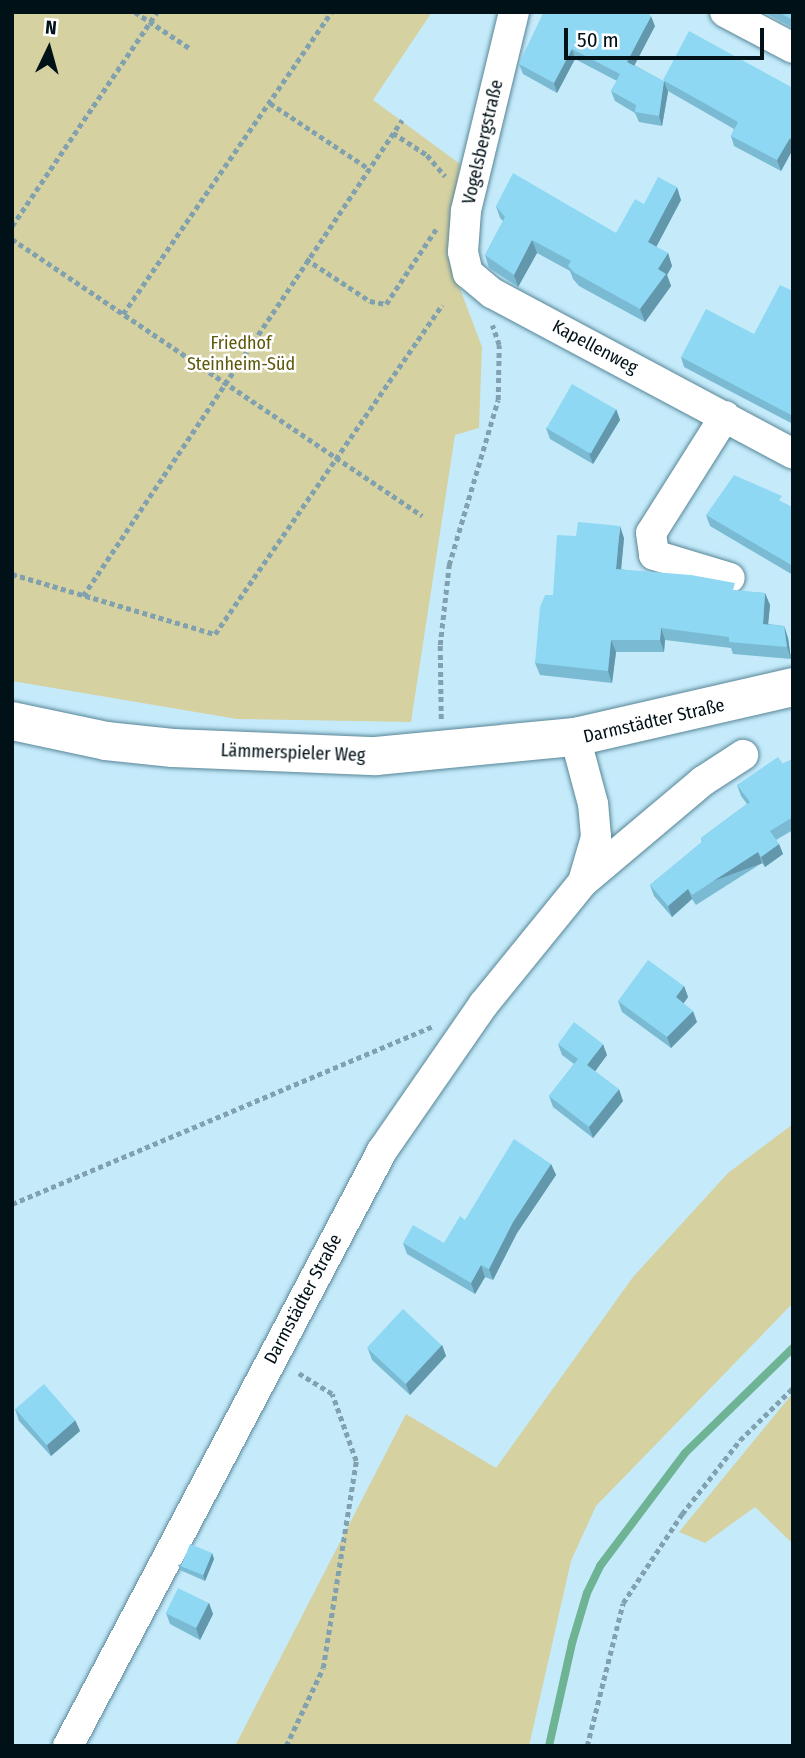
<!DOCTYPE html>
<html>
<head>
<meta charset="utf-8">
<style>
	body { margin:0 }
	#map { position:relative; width:805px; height:1758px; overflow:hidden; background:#c5ebfb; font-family:"Fira Sans Condensed",sans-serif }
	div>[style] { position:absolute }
	.green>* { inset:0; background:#d5d1a1 }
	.stream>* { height:8px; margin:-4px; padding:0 4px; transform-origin:4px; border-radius:4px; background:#6eb394 }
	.path>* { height:4.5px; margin-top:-2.25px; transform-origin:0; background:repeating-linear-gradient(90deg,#82a1ae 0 5px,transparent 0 8.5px) }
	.roads { filter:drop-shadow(0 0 2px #588697) drop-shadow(0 0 2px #588697) }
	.street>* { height:30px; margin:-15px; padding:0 15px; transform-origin:15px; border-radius:15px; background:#fff }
	.secondary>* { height:38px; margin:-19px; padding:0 19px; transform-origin:19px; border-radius:19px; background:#fff }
	.wall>* { inset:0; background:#7abad2 }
	.shaded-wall>* { inset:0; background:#6397ab; transform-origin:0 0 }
	.building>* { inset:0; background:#8ed8f4; transform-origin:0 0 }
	span { translate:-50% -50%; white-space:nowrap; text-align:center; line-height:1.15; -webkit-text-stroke:5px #fff; paint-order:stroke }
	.street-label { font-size:18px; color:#011118 }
	.park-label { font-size:18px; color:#5e580b }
	.frame { position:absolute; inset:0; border:14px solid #011118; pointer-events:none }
	.north { position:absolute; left:14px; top:14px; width:70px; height:70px; -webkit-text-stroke:5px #fff; paint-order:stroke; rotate:5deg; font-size:19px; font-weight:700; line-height:28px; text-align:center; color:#011118 }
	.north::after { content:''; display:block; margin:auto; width:24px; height:32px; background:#011118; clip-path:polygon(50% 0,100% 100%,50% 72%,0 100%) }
	.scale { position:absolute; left:564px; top:28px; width:200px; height:32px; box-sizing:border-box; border:4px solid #011118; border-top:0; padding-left:9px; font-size:21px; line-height:24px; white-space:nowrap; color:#011118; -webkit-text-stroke:5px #fff; paint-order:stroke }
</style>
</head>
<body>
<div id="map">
	<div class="green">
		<i style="clip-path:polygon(12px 12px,432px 12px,373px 100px,460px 164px,447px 254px,482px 347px,479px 428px,455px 435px,411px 722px,237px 719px,12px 681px)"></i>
		<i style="clip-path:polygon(793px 1124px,793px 1303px,596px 1506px,571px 1561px,529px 1746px,235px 1746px,406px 1414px,496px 1468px,633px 1277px,728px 1173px)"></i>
		<i style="clip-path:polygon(793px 1393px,793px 1544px,755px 1507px,705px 1543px,679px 1532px)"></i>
	</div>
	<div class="stream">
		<i style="left:549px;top:1746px;width:106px;rotate:-77.4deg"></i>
		<i style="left:572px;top:1643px;width:52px;rotate:-73.3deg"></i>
		<i style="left:587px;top:1593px;width:30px;rotate:-64deg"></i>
		<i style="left:600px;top:1566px;width:141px;rotate:-53deg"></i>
		<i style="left:685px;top:1453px;width:151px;rotate:-44.2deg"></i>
	</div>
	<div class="path">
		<i style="left:135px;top:12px;width:67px;rotate:33.5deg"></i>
		<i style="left:270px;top:103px;width:118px;rotate:33.6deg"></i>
		<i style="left:393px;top:133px;width:40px;rotate:32.9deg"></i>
		<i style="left:427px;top:155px;width:28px;rotate:49deg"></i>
		<i style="left:12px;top:226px;width:258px;rotate:-55.9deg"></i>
		<i style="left:12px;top:239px;width:495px;rotate:34deg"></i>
		<i style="left:306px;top:259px;width:77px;rotate:33.3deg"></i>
		<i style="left:370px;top:301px;width:16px;rotate:11deg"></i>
		<i style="left:386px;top:304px;width:90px;rotate:-56.3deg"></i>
		<i style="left:123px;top:314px;width:367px;rotate:-55.4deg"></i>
		<i style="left:12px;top:574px;width:212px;rotate:16.5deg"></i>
		<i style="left:215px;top:634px;width:400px;rotate:-55.4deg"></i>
		<i style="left:83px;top:596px;width:573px;rotate:-56.17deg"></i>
		<i style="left:441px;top:719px;width:74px;rotate:-90.8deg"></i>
		<i style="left:440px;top:645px;width:81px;rotate:-83.6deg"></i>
		<i style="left:449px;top:565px;width:172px;rotate:-73.5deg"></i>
		<i style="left:498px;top:400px;width:55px;rotate:-89deg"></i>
		<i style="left:499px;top:345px;width:21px;rotate:-109deg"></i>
		<i style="left:12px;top:1204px;width:458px;rotate:-22.9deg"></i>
		<i style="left:286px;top:1746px;width:86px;rotate:-64.6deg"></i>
		<i style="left:323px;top:1668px;width:210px;rotate:-80.9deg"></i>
		<i style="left:356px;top:1461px;width:71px;rotate:-109.7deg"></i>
		<i style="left:332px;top:1394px;width:42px;rotate:-148.6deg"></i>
		<i style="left:587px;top:1746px;width:147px;rotate:-75.9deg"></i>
		<i style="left:623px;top:1603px;width:107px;rotate:-56.5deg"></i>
		<i style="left:682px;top:1514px;width:94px;rotate:-51.9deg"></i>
		<i style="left:740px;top:1440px;width:74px;rotate:-44.5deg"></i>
	</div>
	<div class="roads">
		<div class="street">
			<i style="left:514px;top:12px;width:205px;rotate:103.6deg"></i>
			<i style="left:466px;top:211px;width:41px;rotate:94.2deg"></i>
			<i style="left:463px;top:252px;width:22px;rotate:77deg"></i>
			<i style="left:468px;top:273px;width:31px;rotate:40deg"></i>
			<i style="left:492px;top:293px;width:341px;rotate:28.1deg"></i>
			<i style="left:725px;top:12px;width:77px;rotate:27.9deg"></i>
			<i style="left:725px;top:416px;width:138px;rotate:122.3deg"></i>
			<i style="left:651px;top:533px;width:22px;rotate:82deg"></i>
			<i style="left:654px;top:555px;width:79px;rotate:16.8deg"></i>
			<i style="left:583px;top:882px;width:157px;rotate:-40.1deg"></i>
			<i style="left:703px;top:781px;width:48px;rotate:-33deg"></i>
			<i style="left:68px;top:1746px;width:673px;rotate:-62.18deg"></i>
			<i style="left:382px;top:1151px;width:178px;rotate:-55.3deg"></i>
			<i style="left:483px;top:1005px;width:159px;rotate:-50.9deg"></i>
			<i style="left:583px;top:882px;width:47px;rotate:-73.9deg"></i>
			<i style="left:596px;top:837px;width:33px;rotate:-95deg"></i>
			<i style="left:593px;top:804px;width:69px;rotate:-105deg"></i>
		</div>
		<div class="secondary">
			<i style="left:12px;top:721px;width:96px;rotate:12deg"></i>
			<i style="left:106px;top:741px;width:67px;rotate:6deg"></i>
			<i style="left:173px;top:748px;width:203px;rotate:2.3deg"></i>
			<i style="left:376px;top:756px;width:200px;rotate:-5.5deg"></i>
			<i style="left:575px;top:737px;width:224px;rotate:-12.9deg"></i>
		</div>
	</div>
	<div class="wall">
		<i style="clip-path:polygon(544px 12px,655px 26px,634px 65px,663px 81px,793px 88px,793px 149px,781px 171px,734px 146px,731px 136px,734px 129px,668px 91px,662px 126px,639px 122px,635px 113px,615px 101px,611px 91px,617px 81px,575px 59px,557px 93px,523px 74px,519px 64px)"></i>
		<i style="clip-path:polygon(763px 12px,793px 12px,793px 28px)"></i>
		<i style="clip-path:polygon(681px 200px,656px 247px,668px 253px,672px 266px,667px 275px,671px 286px,645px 322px,579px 286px,573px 279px,570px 271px,537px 253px,518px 287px,489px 268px,485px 255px,503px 221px,500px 218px,496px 206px,616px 233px,644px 204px)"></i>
		<i style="clip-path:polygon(793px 291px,793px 424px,684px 367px,681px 357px,754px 334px)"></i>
		<i style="clip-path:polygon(616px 409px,620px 420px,593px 464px,550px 439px,546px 428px)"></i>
		<i style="clip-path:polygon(784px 503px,793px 508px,793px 575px,710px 526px,706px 515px)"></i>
		<i style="clip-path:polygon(576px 536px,624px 538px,621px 569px,738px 591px,765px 593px,770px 605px,768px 624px,784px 626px,788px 638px,791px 659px,733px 654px,731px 648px,665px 640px,664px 652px,616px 652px,612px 683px,540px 675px,535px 663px,553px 595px)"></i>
		<i style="clip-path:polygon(793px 759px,793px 830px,776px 840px,779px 844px,783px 854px,765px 867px,762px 863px,696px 905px,692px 899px,672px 917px,654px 896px,650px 885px,702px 842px,701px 838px,747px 804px,741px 796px,737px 785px)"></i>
		<i style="clip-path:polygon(684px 986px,688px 997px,683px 1003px,697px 1022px,671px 1048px,622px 1012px,618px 1001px)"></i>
		<i style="clip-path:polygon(558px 1044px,607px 1055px,595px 1071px,623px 1101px,593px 1138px,553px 1107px,549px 1096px,574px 1064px,562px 1055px)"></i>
		<i style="clip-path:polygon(551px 1164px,556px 1175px,517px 1233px,493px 1280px,485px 1277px,475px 1294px,407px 1254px,403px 1243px,444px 1243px,465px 1220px)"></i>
		<i style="clip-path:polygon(442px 1345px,446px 1356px,410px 1395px,372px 1360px,368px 1349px)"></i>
		<i style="clip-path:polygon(15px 1409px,75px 1420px,80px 1431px,51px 1456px,19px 1421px)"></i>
		<i style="clip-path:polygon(212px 1553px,214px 1559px,205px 1581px,180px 1570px,178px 1565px)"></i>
		<i style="clip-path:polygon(209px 1603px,213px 1614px,200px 1640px,170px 1624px,166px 1613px)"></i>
	</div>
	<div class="shaded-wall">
		<i style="clip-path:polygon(651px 16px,655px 26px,631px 72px,627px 62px)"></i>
		<i style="clip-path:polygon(572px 49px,575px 59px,557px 93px,554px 83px)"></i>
		<i style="clip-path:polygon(664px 81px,668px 92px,662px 126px,659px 116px)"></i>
		<i style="clip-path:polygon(790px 138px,793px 146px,793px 149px,781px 171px,777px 160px)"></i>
		<i style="clip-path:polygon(677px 187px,681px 200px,652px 255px,648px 242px)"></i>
		<i style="clip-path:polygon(532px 240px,537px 253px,518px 287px,514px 275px)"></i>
		<i style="clip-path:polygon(668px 253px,672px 266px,667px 275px,671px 286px,645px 322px,640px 309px,658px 269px)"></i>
		<i style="clip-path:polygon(616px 409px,620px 420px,593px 464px,589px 453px)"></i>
		<i style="clip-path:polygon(620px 526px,624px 538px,620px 581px,616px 569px)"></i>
		<i style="clip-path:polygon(765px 593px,770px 605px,767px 636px,763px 624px)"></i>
		<i style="clip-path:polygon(784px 626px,788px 638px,791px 659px,787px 647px)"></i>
		<i style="clip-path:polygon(661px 628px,665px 640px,664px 652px,660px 640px)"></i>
		<i style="clip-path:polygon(611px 640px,616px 652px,612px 683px,608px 671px)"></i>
		<i style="clip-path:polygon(779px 844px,783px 854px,765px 867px,761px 857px)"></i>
		<i style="left:758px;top:852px;width:12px;height:79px;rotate:70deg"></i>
		<i style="clip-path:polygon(688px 889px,692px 899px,672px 917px,668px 906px)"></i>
		<i style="clip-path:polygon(684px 986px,688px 997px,680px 1009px,676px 997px)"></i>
		<i style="clip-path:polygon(693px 1011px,697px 1022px,671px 1048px,667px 1037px)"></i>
		<i style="clip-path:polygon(603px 1044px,607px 1055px,591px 1077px,587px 1065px)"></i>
		<i style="clip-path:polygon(619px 1089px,623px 1101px,593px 1138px,589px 1127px)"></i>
		<i style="clip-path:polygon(551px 1164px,556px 1175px,517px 1233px,493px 1280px,489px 1269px,513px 1222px)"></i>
		<i style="clip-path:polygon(481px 1265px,485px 1277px,475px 1294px,471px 1283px)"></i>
		<i style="clip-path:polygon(442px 1345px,446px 1356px,410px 1395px,406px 1384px)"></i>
		<i style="clip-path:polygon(75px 1420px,80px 1431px,51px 1456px,47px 1445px)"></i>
		<i style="clip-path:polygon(212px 1553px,214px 1559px,205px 1581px,203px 1575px)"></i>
		<i style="clip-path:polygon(209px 1603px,213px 1614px,200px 1640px,196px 1628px)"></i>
	</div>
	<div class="building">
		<i style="clip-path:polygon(544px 12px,647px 12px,651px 16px,627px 62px,664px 81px,659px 116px,635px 112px,636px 105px,611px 91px,620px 74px,572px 49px,554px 83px,519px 64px)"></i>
		<i style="clip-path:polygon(778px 12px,793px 12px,793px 20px)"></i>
		<i style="clip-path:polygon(689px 31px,793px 88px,793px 139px,790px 138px,777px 160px,731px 136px,738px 122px,663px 80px)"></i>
		<i style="clip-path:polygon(513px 173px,616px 233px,635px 199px,644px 204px,658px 177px,677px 187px,648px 242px,668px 253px,658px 269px,666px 274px,640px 309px,575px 273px,568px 266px,571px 261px,532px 240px,514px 275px,485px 255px,505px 217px,496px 206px)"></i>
		<i style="clip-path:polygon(780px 285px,793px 291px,793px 416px,681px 357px,706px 309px,754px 334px)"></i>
		<i style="left:572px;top:384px;width:51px;height:51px;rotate:30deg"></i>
		<i style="clip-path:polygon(734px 475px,782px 496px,779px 500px,793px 508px,793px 566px,706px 515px)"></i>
		<i style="clip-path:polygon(578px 522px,620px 526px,616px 569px,691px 575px,735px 583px,733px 590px,765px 593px,763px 624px,784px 626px,787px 647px,729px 642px,729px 637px,661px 628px,660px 640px,611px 640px,608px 671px,535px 663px,540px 607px,545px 595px,553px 595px,557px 535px,576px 536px)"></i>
		<i style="clip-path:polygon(778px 757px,783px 764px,793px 759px,793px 817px,770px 831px,779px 844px,761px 857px,758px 852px,692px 895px,688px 889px,668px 906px,650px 885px,703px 841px,701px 838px,750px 802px,737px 785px)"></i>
		<i style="clip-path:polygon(648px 960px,684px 986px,676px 997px,693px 1011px,667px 1037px,618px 1001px)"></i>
		<i style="clip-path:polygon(574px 1022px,603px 1044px,587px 1065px,619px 1089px,589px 1127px,549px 1096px,578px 1059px,558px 1044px)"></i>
		<i style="clip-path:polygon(514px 1139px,551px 1164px,513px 1222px,489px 1269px,481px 1265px,471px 1283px,403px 1243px,413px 1225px,444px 1243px,460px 1216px,465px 1220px)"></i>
		<i style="left:403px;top:1309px;width:53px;height:53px;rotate:43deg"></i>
		<i style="left:44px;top:1384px;width:48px;height:38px;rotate:49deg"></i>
		<i style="left:190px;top:1544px;width:24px;height:24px;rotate:22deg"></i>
		<i style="left:178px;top:1588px;width:34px;height:28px;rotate:26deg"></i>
	</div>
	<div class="street-label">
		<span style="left:483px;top:142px;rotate:-77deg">Vogelsbergstraße</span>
		<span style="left:595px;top:347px;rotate:28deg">Kapellenweg</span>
		<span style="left:654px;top:721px;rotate:-13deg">Darmstädter Straße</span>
		<span style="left:293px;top:753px;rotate:2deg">Lämmerspieler Weg</span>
		<span style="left:303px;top:1299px;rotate:-62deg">Darmstädter Straße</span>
	</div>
	<div class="park-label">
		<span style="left:241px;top:354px">Friedhof<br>Steinheim-Süd</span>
	</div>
	<div class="frame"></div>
	<div class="north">N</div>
	<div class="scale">50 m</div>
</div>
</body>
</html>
